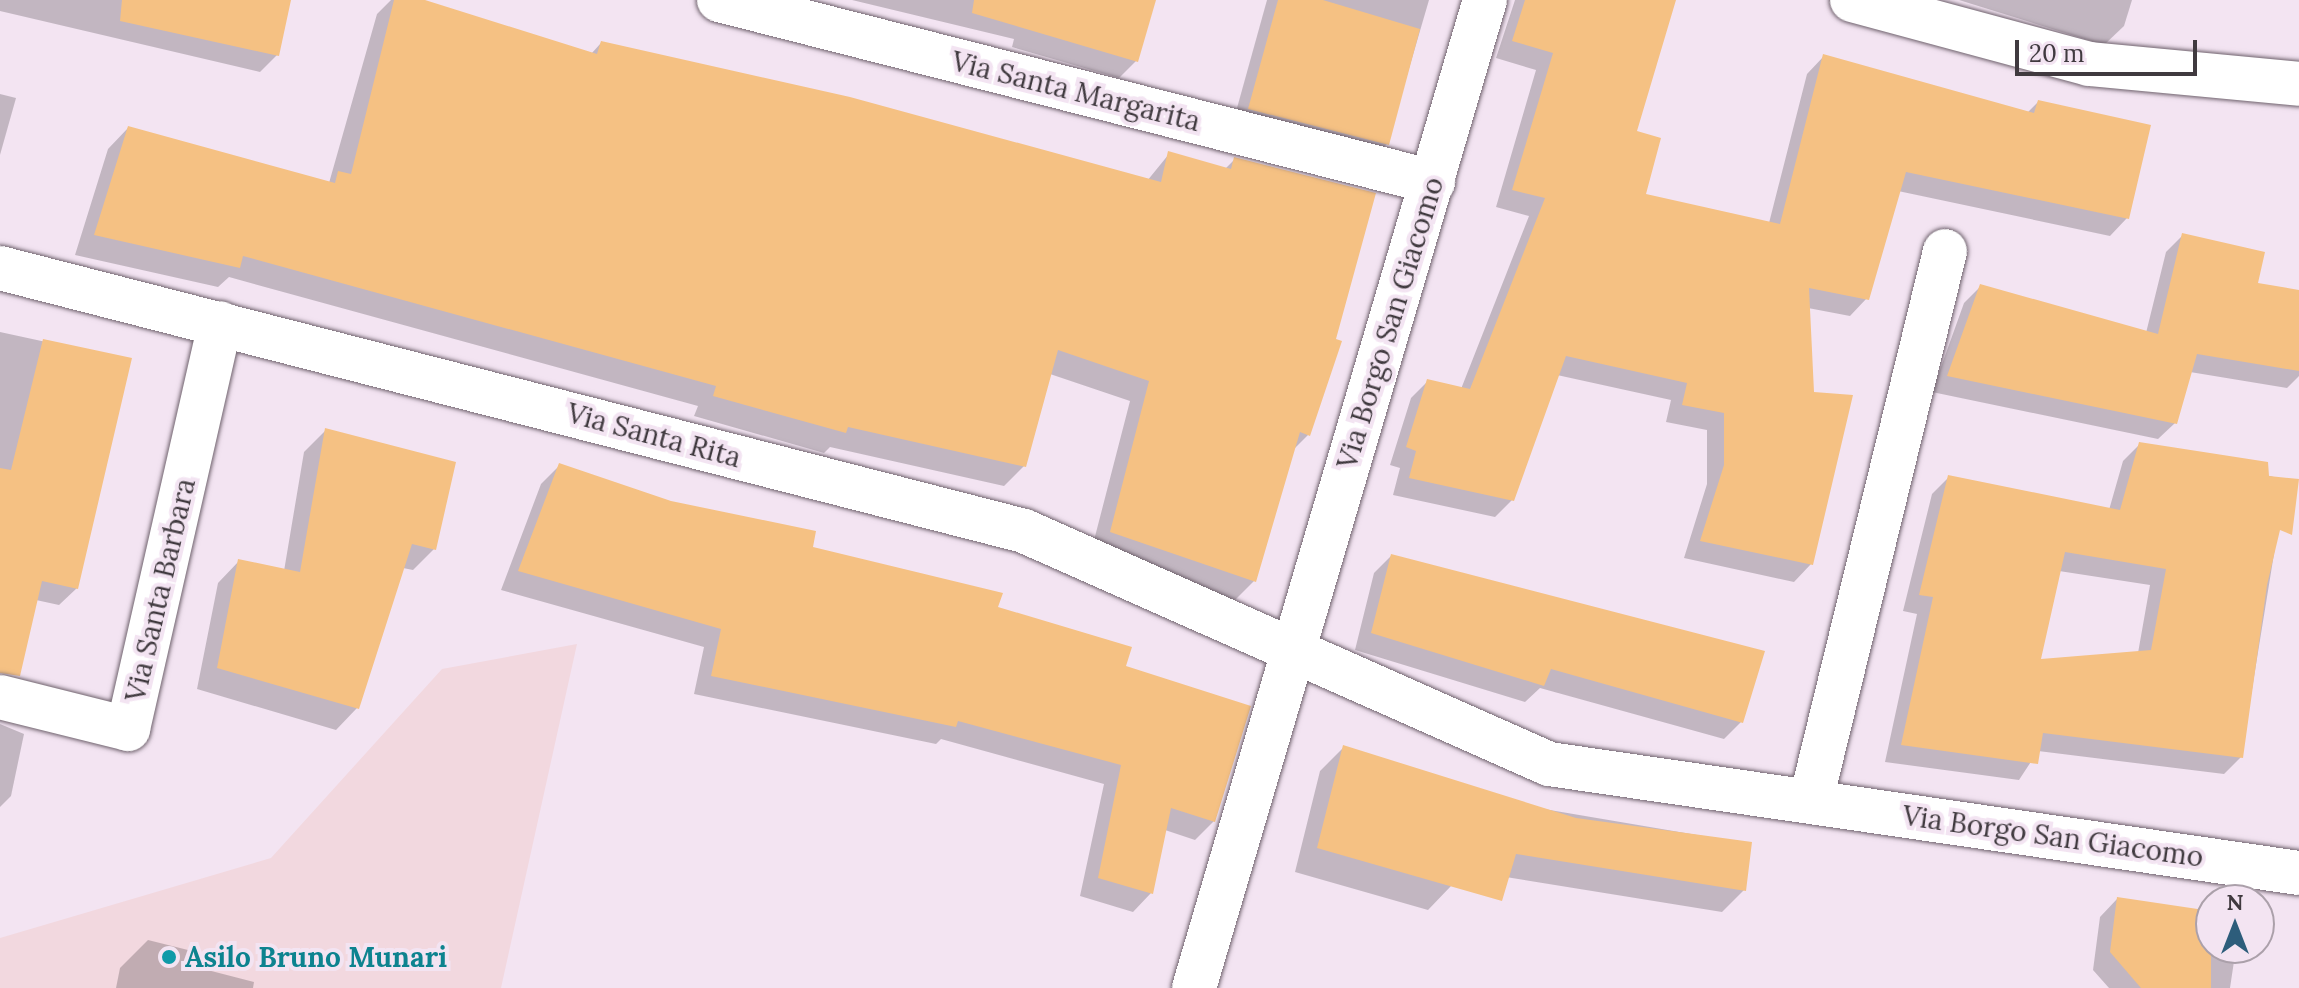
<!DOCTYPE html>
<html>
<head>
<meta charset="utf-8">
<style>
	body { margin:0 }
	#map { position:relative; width:2299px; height:988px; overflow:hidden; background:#f3e4f2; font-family:Lora,serif }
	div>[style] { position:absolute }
	.education>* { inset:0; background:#f2d8df }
	.shadow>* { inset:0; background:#0003 }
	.building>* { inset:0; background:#f5c183 }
	.roads { filter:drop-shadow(0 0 2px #6f626d) drop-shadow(0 0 2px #6f626d) }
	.street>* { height:44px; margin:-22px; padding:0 22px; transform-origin:22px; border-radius:22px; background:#fff }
	.dots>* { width:22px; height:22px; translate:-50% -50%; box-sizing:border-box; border:4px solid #f3e4f2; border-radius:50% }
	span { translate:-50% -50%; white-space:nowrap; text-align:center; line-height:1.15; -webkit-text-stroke:8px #f3e4f2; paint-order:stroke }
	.street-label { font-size:28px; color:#403a3f }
	.culture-label { font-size:28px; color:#0d838f; font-weight:700 }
	.left { translate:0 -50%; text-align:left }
	.north { position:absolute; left:2195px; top:884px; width:80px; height:80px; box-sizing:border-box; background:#f3e4f2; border:2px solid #aba0aa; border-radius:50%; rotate:0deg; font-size:22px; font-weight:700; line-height:32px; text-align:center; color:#403a3f }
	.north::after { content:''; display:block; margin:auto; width:28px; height:36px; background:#2d5d7b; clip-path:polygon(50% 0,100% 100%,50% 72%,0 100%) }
	.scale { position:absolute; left:2015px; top:40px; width:182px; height:36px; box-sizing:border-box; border:4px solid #403a3f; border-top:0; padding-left:10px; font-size:24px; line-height:28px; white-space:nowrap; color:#403a3f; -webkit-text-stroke:6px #f3e4f2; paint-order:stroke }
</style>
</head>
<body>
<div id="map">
	<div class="education">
		<i style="clip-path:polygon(577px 644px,501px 988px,0 988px,0 938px,271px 858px,442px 669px)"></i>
	</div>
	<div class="shadow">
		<i style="clip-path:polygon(0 0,289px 0,277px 55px,260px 72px,0 11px)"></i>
		<i style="clip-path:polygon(391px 0,419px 0,591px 54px,601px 43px,1147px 181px,1169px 154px,1225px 169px,1235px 159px,1309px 434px,1292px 451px,1254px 581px,1234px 601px,1091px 552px,1130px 401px,1050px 374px,1024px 466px,1004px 486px,830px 447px,824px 453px,694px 416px,698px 406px,229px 277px,218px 287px,75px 255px,108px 149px,128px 128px,329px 183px,377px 14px)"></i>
		<i style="clip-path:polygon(852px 0,1154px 0,1136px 61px,1119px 78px,1012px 47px,1014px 39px)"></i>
		<i style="clip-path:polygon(1267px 0,1429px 0,1387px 144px,1370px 161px,1232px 126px)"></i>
		<i style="clip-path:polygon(1515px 0,1674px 0,1635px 133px,1644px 195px,1769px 223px,1807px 74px,1824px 56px,2027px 113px,2038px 102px,2127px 218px,2110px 236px,1898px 191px,1867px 298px,1850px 316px,1808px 308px,1811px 564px,1794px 582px,1684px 558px,1707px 484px,1707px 430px,1666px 422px,1671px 400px,1557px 375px,1512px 500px,1495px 517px,1393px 495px,1400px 468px,1390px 465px,1411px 398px,1428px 381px,1461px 389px,1529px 216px,1496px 207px,1536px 70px,1496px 58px)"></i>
		<i style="clip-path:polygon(1959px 0,2132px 0,2124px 26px,2104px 45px)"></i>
		<i style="clip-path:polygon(0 94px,16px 98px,0 155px)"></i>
		<i style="clip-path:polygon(2183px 235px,2256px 285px,2299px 292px,2299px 376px,2287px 388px,2190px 372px,2175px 423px,2158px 439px,1932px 392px,1964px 303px,1980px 287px,2146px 333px,2166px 252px)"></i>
		<i style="clip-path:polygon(0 332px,129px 360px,77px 588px,59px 605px,36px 600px,0 621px)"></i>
		<i style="clip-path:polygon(325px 431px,434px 549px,413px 570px,403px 568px,357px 708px,336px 730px,197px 689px,218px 583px,239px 561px,284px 571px,304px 452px)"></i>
		<i style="clip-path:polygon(evenodd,2140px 444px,2286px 480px,2241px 757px,2224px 774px,2038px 751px,2019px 780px,1885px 762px,1917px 614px,1903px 611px,1932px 494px,1949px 477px,2109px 510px,2123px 461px,2140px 444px,2059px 571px,2150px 585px,2138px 653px,2038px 661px,2059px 571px)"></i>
		<i style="clip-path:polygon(560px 465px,995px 609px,1124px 667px,1214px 821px,1195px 840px,1165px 830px,1151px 893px,1133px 912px,1080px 896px,1104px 784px,941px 739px,936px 744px,694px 694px,704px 647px,501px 590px,541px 484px)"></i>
		<i style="clip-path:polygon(1391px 556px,1741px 722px,1724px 739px,1540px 688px,1525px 702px,1355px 650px,1374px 573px)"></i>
		<i style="clip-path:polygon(0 724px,24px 734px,11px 796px,0 807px)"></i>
		<i style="clip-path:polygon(1344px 747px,1538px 808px,1750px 844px,1744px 890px,1722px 912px,1456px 869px,1451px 886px,1428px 910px,1295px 872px,1320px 771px)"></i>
		<i style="clip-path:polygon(2117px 899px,2211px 913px,2211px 948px,2236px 948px,2230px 988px,2109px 988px,2093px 970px,2100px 917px)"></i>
		<i style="clip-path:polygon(148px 940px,192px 951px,192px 966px,254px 982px,253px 988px,116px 988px,120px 968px)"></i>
	</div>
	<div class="building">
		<i style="clip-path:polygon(122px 0,291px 0,279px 56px,120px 21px)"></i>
		<i style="clip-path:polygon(394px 0,425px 0,597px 54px,601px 41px,850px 97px,1161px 182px,1168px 151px,1231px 169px,1234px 157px,1376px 193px,1336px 339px,1342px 341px,1310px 436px,1300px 432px,1256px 582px,1110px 532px,1149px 381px,1058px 350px,1026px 467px,848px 427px,846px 433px,713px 396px,716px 386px,243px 256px,240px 268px,94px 235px,128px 126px,335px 183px,338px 171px,351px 174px)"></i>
		<i style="clip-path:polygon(974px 0,1156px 0,1138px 62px,972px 13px)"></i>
		<i style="clip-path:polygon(1278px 0,1323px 0,1420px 29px,1389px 145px,1248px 109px)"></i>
		<i style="clip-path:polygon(1525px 0,1676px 0,1637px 131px,1661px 138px,1646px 194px,1780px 224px,1823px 54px,2034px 113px,2038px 100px,2151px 125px,2129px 219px,1906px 172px,1869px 300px,1809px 288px,1814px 392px,1853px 395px,1813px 565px,1700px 541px,1724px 465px,1724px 413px,1682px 405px,1687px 383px,1566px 356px,1514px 501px,1409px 478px,1416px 451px,1406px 447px,1427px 379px,1470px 389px,1545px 198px,1512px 190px,1553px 53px,1512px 41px)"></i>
		<i style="clip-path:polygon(2182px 233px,2265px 252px,2258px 283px,2299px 290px,2299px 371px,2197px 354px,2177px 424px,1947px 376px,1980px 284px,2158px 334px)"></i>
		<i style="clip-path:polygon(43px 339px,132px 358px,78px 589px,42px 581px,20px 676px,0 673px,0 468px,11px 470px)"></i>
		<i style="clip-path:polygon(325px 428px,456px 462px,436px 550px,412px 544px,359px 709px,217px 668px,238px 559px,300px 572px)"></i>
		<i style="clip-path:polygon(evenodd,2139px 442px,2268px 462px,2269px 476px,2299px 479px,2292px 535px,2280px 530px,2267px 585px,2243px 758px,2043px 733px,2038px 764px,1901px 745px,1933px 597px,1919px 595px,1948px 475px,2120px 510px,2139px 442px,2065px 552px,2166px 569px,2151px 650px,2041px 659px,2065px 552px)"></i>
		<i style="clip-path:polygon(559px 463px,671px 501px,816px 531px,813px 547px,1003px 593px,998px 607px,1132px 647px,1126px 666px,1251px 706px,1215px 822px,1171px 808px,1153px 894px,1098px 878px,1121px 765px,958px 721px,956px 727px,711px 676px,721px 629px,518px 571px)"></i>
		<i style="clip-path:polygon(1391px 554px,1765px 651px,1743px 723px,1551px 669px,1544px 686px,1371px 633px)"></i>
		<i style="clip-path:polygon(1343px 745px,1576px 818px,1752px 842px,1746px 891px,1516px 854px,1502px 901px,1317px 848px)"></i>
		<i style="clip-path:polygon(2117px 897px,2211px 911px,2211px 988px,2141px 988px,2110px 952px)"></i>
	</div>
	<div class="roads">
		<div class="street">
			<i style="left:719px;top:0;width:737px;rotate:14.3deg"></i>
			<i style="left:1852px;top:0;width:245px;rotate:15.1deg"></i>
			<i style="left:2089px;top:64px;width:211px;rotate:5.4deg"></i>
			<i style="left:0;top:268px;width:1057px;rotate:14.4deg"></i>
			<i style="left:1024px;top:531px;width:574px;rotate:23.93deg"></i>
			<i style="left:1549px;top:764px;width:758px;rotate:8.27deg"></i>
			<i style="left:0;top:697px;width:132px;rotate:14deg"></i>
			<i style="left:128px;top:729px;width:416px;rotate:-77.2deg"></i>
			<i style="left:1811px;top:800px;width:565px;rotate:-76.28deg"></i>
			<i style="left:1194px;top:988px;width:1030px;rotate:-73.59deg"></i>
		</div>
	</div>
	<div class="dots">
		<i style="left:169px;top:957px;background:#0f9aa8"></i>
	</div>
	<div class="street-label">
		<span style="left:1076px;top:91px;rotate:14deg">Via Santa Margarita</span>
		<span style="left:1390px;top:323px;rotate:-73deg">Via Borgo San Giacomo</span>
		<span style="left:654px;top:435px;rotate:15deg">Via Santa Rita</span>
		<span style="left:160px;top:590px;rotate:-77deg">Via Santa Barbara</span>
		<span style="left:2053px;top:836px;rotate:8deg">Via Borgo San Giacomo</span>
	</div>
	<div class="culture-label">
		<span class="left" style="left:185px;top:957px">Asilo Bruno Munari</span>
	</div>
	<div class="north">N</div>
	<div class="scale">20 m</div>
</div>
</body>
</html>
